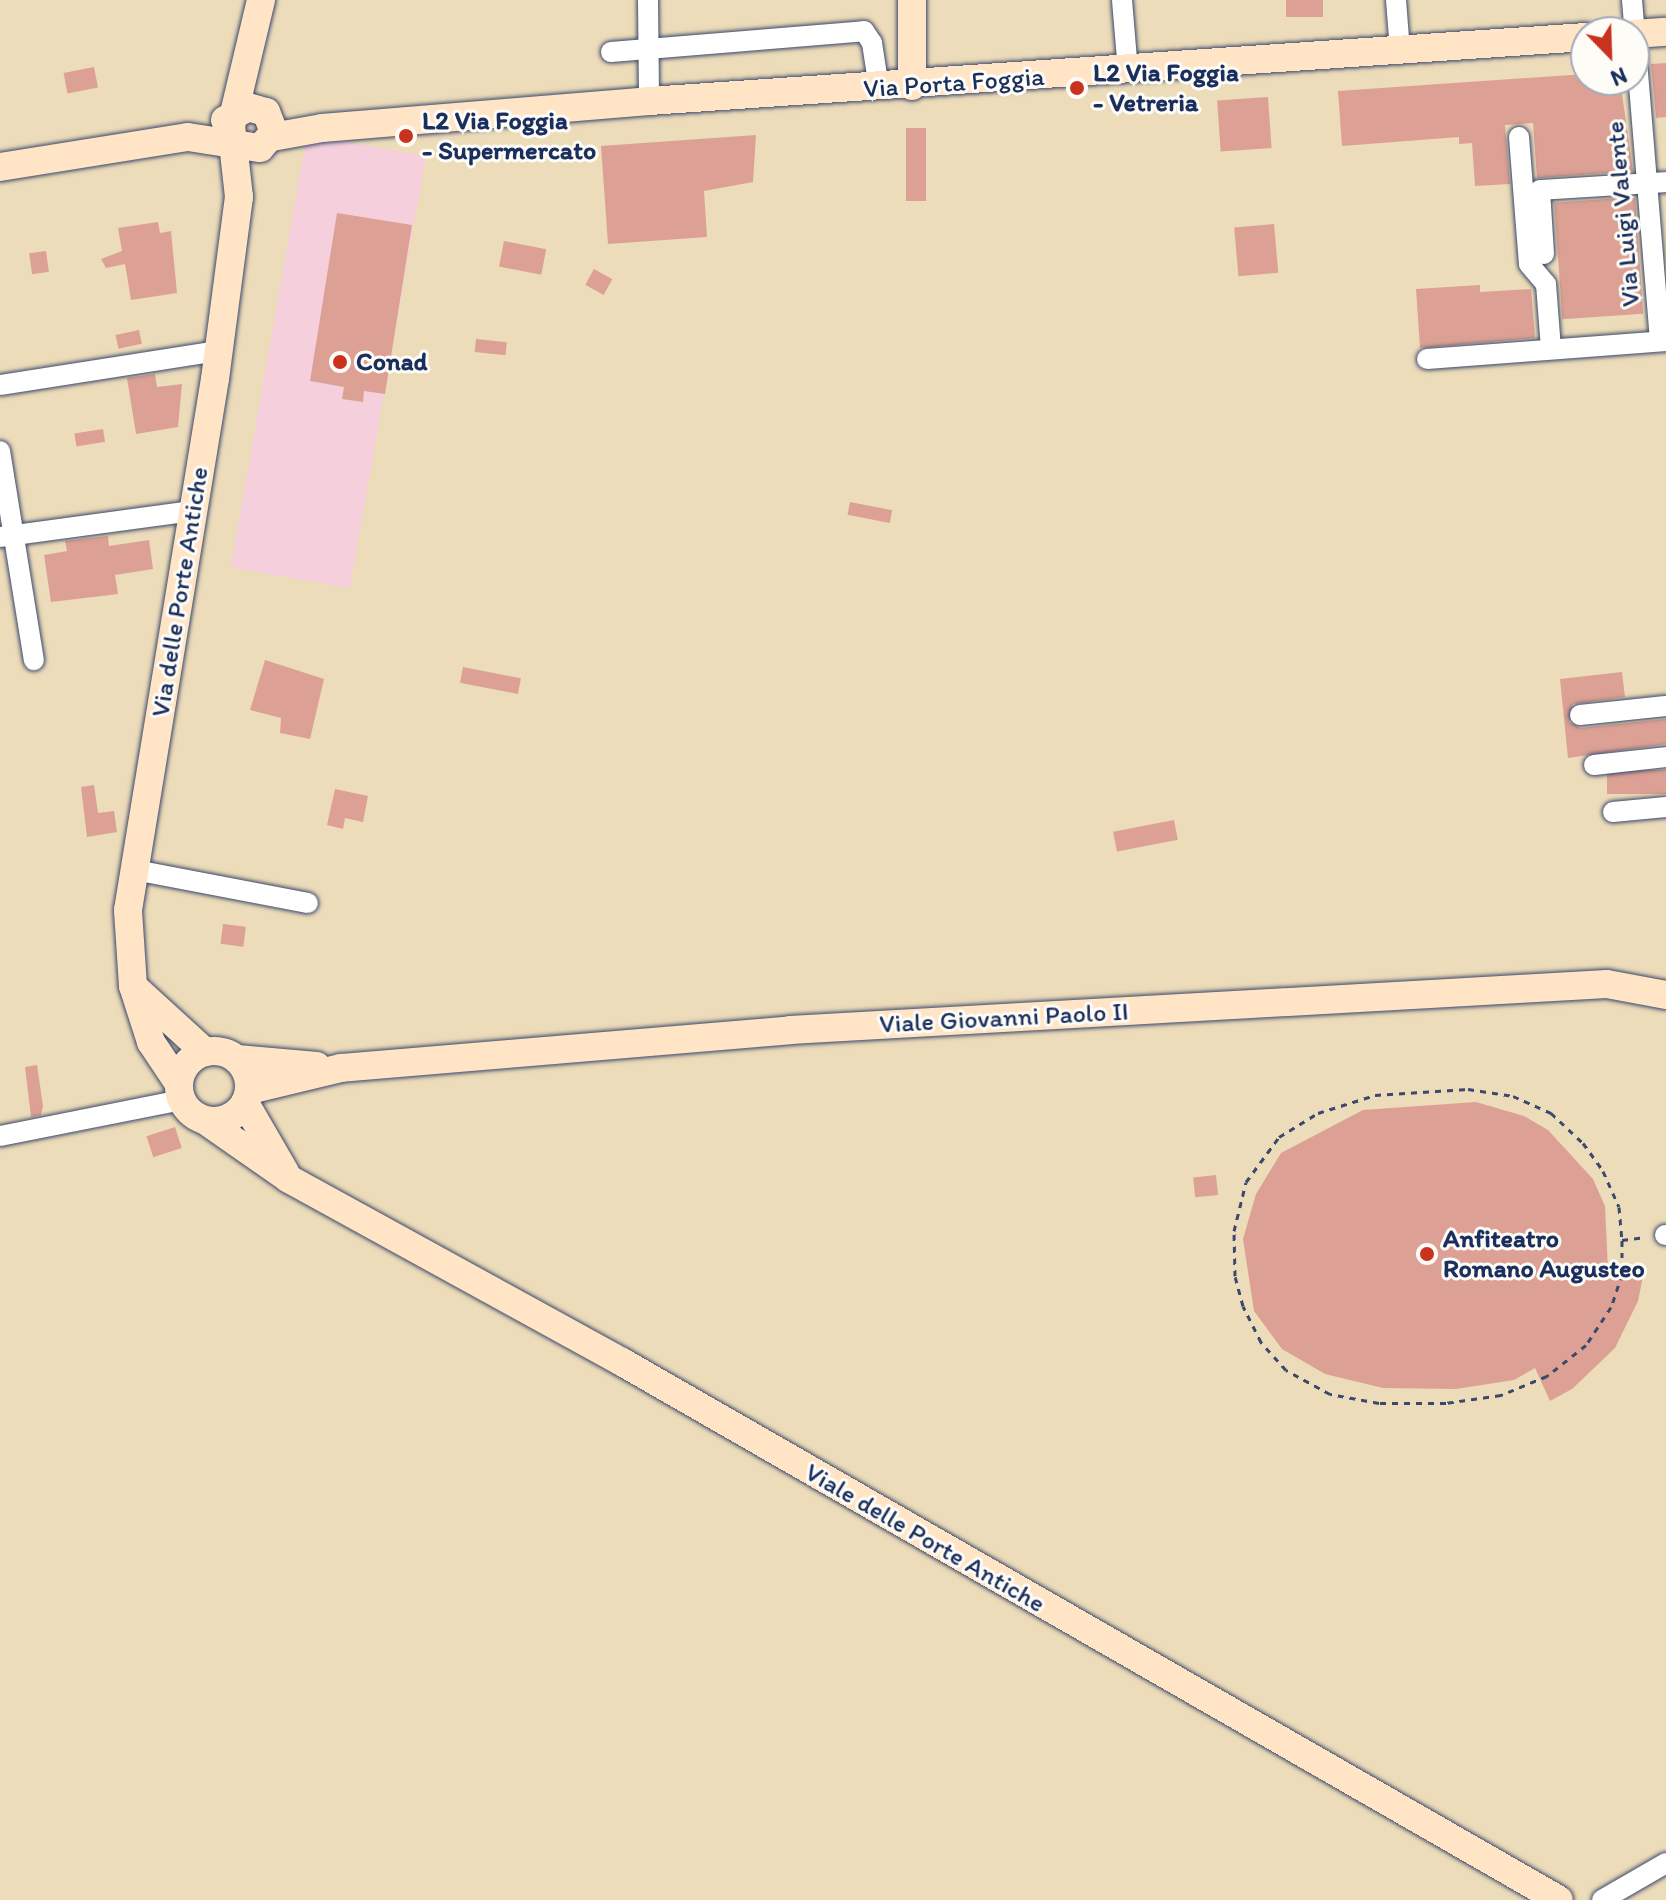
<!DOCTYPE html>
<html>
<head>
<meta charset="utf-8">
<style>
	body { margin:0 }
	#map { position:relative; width:1666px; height:1900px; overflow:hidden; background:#eddcb9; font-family:Itim,sans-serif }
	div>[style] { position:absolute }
	.built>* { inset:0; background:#f5cfdc; transform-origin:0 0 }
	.building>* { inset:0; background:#dca194; transform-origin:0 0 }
	.path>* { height:3px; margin-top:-1.5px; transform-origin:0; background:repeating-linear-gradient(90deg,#3a496c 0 6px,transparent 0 12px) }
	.roads { filter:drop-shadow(0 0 2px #3a496c) drop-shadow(0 0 2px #3a496c) }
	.street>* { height:20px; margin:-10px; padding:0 10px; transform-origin:10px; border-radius:10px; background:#fff }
	.secondary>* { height:28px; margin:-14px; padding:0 14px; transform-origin:14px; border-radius:14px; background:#ffe4c6 }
	.secondary>.ring { margin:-14px; padding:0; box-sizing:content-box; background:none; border:28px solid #ffe4c6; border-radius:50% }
	.dots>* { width:22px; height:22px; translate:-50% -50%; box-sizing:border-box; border:4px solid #fdfcf7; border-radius:50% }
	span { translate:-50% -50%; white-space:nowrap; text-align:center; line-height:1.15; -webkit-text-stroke:6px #fdfcf7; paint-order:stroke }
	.poi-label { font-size:26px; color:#1b2f5e; font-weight:700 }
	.left { translate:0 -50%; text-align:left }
	.street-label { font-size:26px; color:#1b2f5e }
	.north { position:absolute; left:1570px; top:16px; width:80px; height:80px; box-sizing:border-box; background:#fdfcf7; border:2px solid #a3aaba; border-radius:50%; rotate:157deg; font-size:22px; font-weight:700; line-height:32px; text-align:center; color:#1b2f5e }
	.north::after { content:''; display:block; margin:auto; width:28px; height:36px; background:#c8321e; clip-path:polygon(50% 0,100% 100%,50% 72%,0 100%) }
</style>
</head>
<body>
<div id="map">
	<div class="built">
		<i style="left:426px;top:156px;width:439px;height:121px;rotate:100deg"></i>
	</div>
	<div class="building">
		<i style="left:1286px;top:0;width:37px;height:17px"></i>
		<i style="clip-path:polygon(1666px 63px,1666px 117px,1656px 118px,1651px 64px)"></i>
		<i style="left:94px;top:67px;width:21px;height:31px;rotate:79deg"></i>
		<i style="clip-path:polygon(1586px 74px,1586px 80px,1620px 80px,1633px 171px,1537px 178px,1533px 123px,1505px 125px,1510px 184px,1475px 186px,1472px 143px,1459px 144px,1459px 137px,1342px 146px,1338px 91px)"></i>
		<i style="left:1268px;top:97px;width:51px;height:51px;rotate:86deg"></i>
		<i style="left:906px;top:128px;width:20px;height:73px"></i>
		<i style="clip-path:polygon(756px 135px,753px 182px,704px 191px,707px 237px,608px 244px,601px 146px)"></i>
		<i style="left:1635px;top:197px;width:117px;height:81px;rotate:86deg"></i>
		<i style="clip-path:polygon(337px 213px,412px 225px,385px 394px,364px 391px,363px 402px,342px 399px,344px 387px,310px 381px)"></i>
		<i style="clip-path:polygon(158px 222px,160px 233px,171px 231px,177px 293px,131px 300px,125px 264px,106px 268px,101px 259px,122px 251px,118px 228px)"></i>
		<i style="left:1274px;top:224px;width:49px;height:40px;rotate:85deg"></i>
		<i style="left:504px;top:241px;width:43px;height:26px;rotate:11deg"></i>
		<i style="left:46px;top:251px;width:21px;height:17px;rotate:82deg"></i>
		<i style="left:594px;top:269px;width:21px;height:18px;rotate:29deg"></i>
		<i style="clip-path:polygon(1480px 285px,1480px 292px,1531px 289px,1535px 338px,1420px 348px,1416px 289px)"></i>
		<i style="left:139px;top:330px;width:14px;height:24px;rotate:78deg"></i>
		<i style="left:476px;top:339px;width:31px;height:13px;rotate:6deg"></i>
		<i style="clip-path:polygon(155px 374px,157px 387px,182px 384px,178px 427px,136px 434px,127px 378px)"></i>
		<i style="left:103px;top:429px;width:13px;height:29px;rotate:81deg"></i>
		<i style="left:850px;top:502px;width:43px;height:13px;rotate:11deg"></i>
		<i style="clip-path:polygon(108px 536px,109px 546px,149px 540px,153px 569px,115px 575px,118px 594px,51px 602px,44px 555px,67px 551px,65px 541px)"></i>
		<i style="clip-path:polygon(265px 660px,324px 679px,310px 739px,280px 733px,281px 718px,250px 710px)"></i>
		<i style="left:463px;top:667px;width:59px;height:16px;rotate:11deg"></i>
		<i style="clip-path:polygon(1622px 672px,1625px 697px,1573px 704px,1569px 722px,1581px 728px,1666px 719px,1666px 744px,1568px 758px,1560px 679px)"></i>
		<i style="left:1666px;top:770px;width:24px;height:59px;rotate:90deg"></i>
		<i style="clip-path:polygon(94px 785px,98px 813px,114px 811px,117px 832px,87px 837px,81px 787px)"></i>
		<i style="clip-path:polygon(335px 789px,368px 796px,363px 822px,345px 818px,343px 829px,327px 825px)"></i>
		<i style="left:1174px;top:820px;width:20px;height:62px;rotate:79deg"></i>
		<i style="left:223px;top:924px;width:23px;height:20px;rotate:7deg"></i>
		<i style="clip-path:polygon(37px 1065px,43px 1106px,41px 1115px,31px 1117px,25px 1067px)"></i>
		<i style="clip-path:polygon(1476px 1102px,1524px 1116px,1548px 1130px,1593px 1179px,1605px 1206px,1608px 1270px,1644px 1271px,1638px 1301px,1615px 1348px,1572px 1389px,1550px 1401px,1535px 1368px,1514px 1380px,1456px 1389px,1383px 1388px,1325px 1374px,1282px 1349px,1254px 1311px,1243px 1239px,1256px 1194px,1281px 1153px,1363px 1110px)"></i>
		<i style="left:175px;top:1127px;width:22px;height:30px;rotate:72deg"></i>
		<i style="left:1216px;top:1175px;width:20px;height:23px;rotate:84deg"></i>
	</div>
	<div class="path">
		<i style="left:1468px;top:1089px;width:46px;rotate:8.8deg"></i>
		<i style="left:1513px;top:1096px;width:42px;rotate:24.1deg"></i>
		<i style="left:1551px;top:1113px;width:44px;rotate:43.2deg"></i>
		<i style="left:1583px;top:1143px;width:34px;rotate:54deg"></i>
		<i style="left:1603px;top:1171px;width:39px;rotate:66deg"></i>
		<i style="left:1619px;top:1207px;width:33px;rotate:85deg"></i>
		<i style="left:1622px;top:1240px;width:34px;rotate:90deg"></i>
		<i style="left:1622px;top:1274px;width:35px;rotate:108deg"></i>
		<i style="left:1611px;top:1307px;width:45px;rotate:123.3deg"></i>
		<i style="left:1586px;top:1345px;width:50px;rotate:141.5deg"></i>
		<i style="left:1547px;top:1376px;width:50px;rotate:157.6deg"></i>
		<i style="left:1501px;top:1395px;width:56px;rotate:171.7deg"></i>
		<i style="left:1446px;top:1403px;width:67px;rotate:180deg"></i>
		<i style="left:1379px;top:1403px;width:50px;rotate:-169.6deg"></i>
		<i style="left:1330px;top:1394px;width:50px;rotate:-151.4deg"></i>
		<i style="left:1286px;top:1370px;width:38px;rotate:-132deg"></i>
		<i style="left:1261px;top:1342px;width:40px;rotate:-116.6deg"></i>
		<i style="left:1243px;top:1306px;width:31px;rotate:-105deg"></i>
		<i style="left:1235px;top:1276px;width:45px;rotate:-91.3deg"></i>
		<i style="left:1234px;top:1231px;width:50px;rotate:-76.2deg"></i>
		<i style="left:1246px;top:1182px;width:56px;rotate:-53.7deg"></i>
		<i style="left:1279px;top:1137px;width:46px;rotate:-31.6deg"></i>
		<i style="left:1318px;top:1113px;width:60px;rotate:-17.5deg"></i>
		<i style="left:1375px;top:1095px;width:93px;rotate:-3.7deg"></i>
		<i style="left:1622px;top:1240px;width:24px;rotate:-7deg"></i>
	</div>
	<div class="roads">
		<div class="street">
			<i style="left:648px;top:0;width:101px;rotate:89.4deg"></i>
			<i style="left:1122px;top:0;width:71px;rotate:85.2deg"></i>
			<i style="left:1396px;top:0;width:51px;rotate:85.5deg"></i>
			<i style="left:1632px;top:0;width:342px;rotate:85.3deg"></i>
			<i style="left:611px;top:52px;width:254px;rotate:-4.7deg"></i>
			<i style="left:864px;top:31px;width:14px;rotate:56deg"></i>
			<i style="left:872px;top:43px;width:46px;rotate:81.2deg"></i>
			<i style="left:1519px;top:137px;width:127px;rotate:85.5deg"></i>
			<i style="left:1529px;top:264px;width:26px;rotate:50deg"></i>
			<i style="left:1546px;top:284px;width:65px;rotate:85.6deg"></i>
			<i style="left:1544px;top:254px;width:64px;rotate:-93.6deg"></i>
			<i style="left:1540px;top:190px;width:126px;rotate:-3.6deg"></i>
			<i style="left:1427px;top:359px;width:240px;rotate:-4.3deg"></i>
			<i style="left:0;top:385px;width:221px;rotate:-8.9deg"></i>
			<i style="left:0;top:451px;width:212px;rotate:80.8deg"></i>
			<i style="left:0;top:537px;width:195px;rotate:-7.7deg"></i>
			<i style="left:1580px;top:715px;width:86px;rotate:-6deg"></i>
			<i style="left:1594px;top:765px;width:72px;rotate:-6.3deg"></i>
			<i style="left:1613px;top:812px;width:53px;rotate:-5.4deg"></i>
			<i style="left:135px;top:870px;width:176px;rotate:10.8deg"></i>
			<i style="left:0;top:1136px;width:186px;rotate:-11.2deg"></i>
			<i style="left:1665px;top:1235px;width:1px"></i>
			<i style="left:1602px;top:1900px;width:74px;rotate:-30deg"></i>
		</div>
		<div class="secondary">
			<i style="left:1634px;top:34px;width:32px;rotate:-4deg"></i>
			<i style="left:912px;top:86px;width:86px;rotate:-90deg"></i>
			<i style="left:225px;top:120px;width:26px;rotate:-29deg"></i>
			<i style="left:248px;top:107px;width:19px;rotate:16deg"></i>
			<i style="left:266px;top:112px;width:22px;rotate:68deg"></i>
			<i style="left:274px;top:132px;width:21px;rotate:131deg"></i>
			<i style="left:272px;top:137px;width:51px;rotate:-10.2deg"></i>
			<i style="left:322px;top:128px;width:328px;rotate:-4.7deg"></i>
			<i style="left:649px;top:101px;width:939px;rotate:-3.91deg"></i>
			<i style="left:0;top:167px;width:190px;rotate:-9.1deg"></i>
			<i style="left:188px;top:137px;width:73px;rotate:8.7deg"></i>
			<i style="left:135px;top:988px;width:95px;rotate:42.4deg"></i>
			<i class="ring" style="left:179px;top:1051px;width:42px;height:42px"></i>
			<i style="left:237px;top:1059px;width:80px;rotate:5deg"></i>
			<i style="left:179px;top:1084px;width:50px;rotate:-123.7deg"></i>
			<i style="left:151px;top:1042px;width:59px;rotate:-107.8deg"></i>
			<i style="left:133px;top:986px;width:76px;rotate:-93.8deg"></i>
			<i style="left:128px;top:910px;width:538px;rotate:-80.7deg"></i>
			<i style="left:215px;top:379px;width:184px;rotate:-82.5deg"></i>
			<i style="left:239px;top:197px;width:71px;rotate:-96.4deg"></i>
			<i style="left:231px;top:126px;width:130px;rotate:-76.6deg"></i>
			<i style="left:250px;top:1090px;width:94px;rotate:-13.6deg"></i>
			<i style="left:341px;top:1068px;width:451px;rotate:-4.8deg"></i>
			<i style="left:790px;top:1030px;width:818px;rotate:-3.22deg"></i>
			<i style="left:1607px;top:984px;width:60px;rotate:10.6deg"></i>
			<i style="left:245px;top:1103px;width:80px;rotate:59.9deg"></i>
			<i style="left:206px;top:1121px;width:101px;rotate:34.9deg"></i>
			<i style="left:289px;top:1179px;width:380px;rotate:28.8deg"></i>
			<i style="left:622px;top:1362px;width:1080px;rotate:29.86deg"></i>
		</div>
	</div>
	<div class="dots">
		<i style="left:1077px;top:88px;background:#c8321e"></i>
		<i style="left:406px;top:136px;background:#c8321e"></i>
		<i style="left:340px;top:362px;background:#c8321e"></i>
		<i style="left:1427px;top:1254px;background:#c8321e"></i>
	</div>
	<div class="poi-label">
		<span class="left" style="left:1093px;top:88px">L2 Via Foggia<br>- Vetreria</span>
		<span class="left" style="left:422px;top:136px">L2 Via Foggia<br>- Supermercato</span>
		<span class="left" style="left:356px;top:362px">Conad</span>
		<span class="left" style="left:1443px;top:1254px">Anfiteatro<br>Romano Augusteo</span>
	</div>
	<div class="street-label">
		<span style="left:954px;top:83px;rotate:-4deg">Via Porta Foggia</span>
		<span style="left:1623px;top:214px;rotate:-95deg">Via Luigi Valente</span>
		<span style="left:180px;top:592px;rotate:-81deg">Via delle Porte Antiche</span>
		<span style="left:1004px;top:1018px;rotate:-3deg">Viale Giovanni Paolo II</span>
		<span style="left:925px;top:1538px;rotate:30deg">Viale delle Porte Antiche</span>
	</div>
	<div class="north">N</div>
</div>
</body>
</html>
